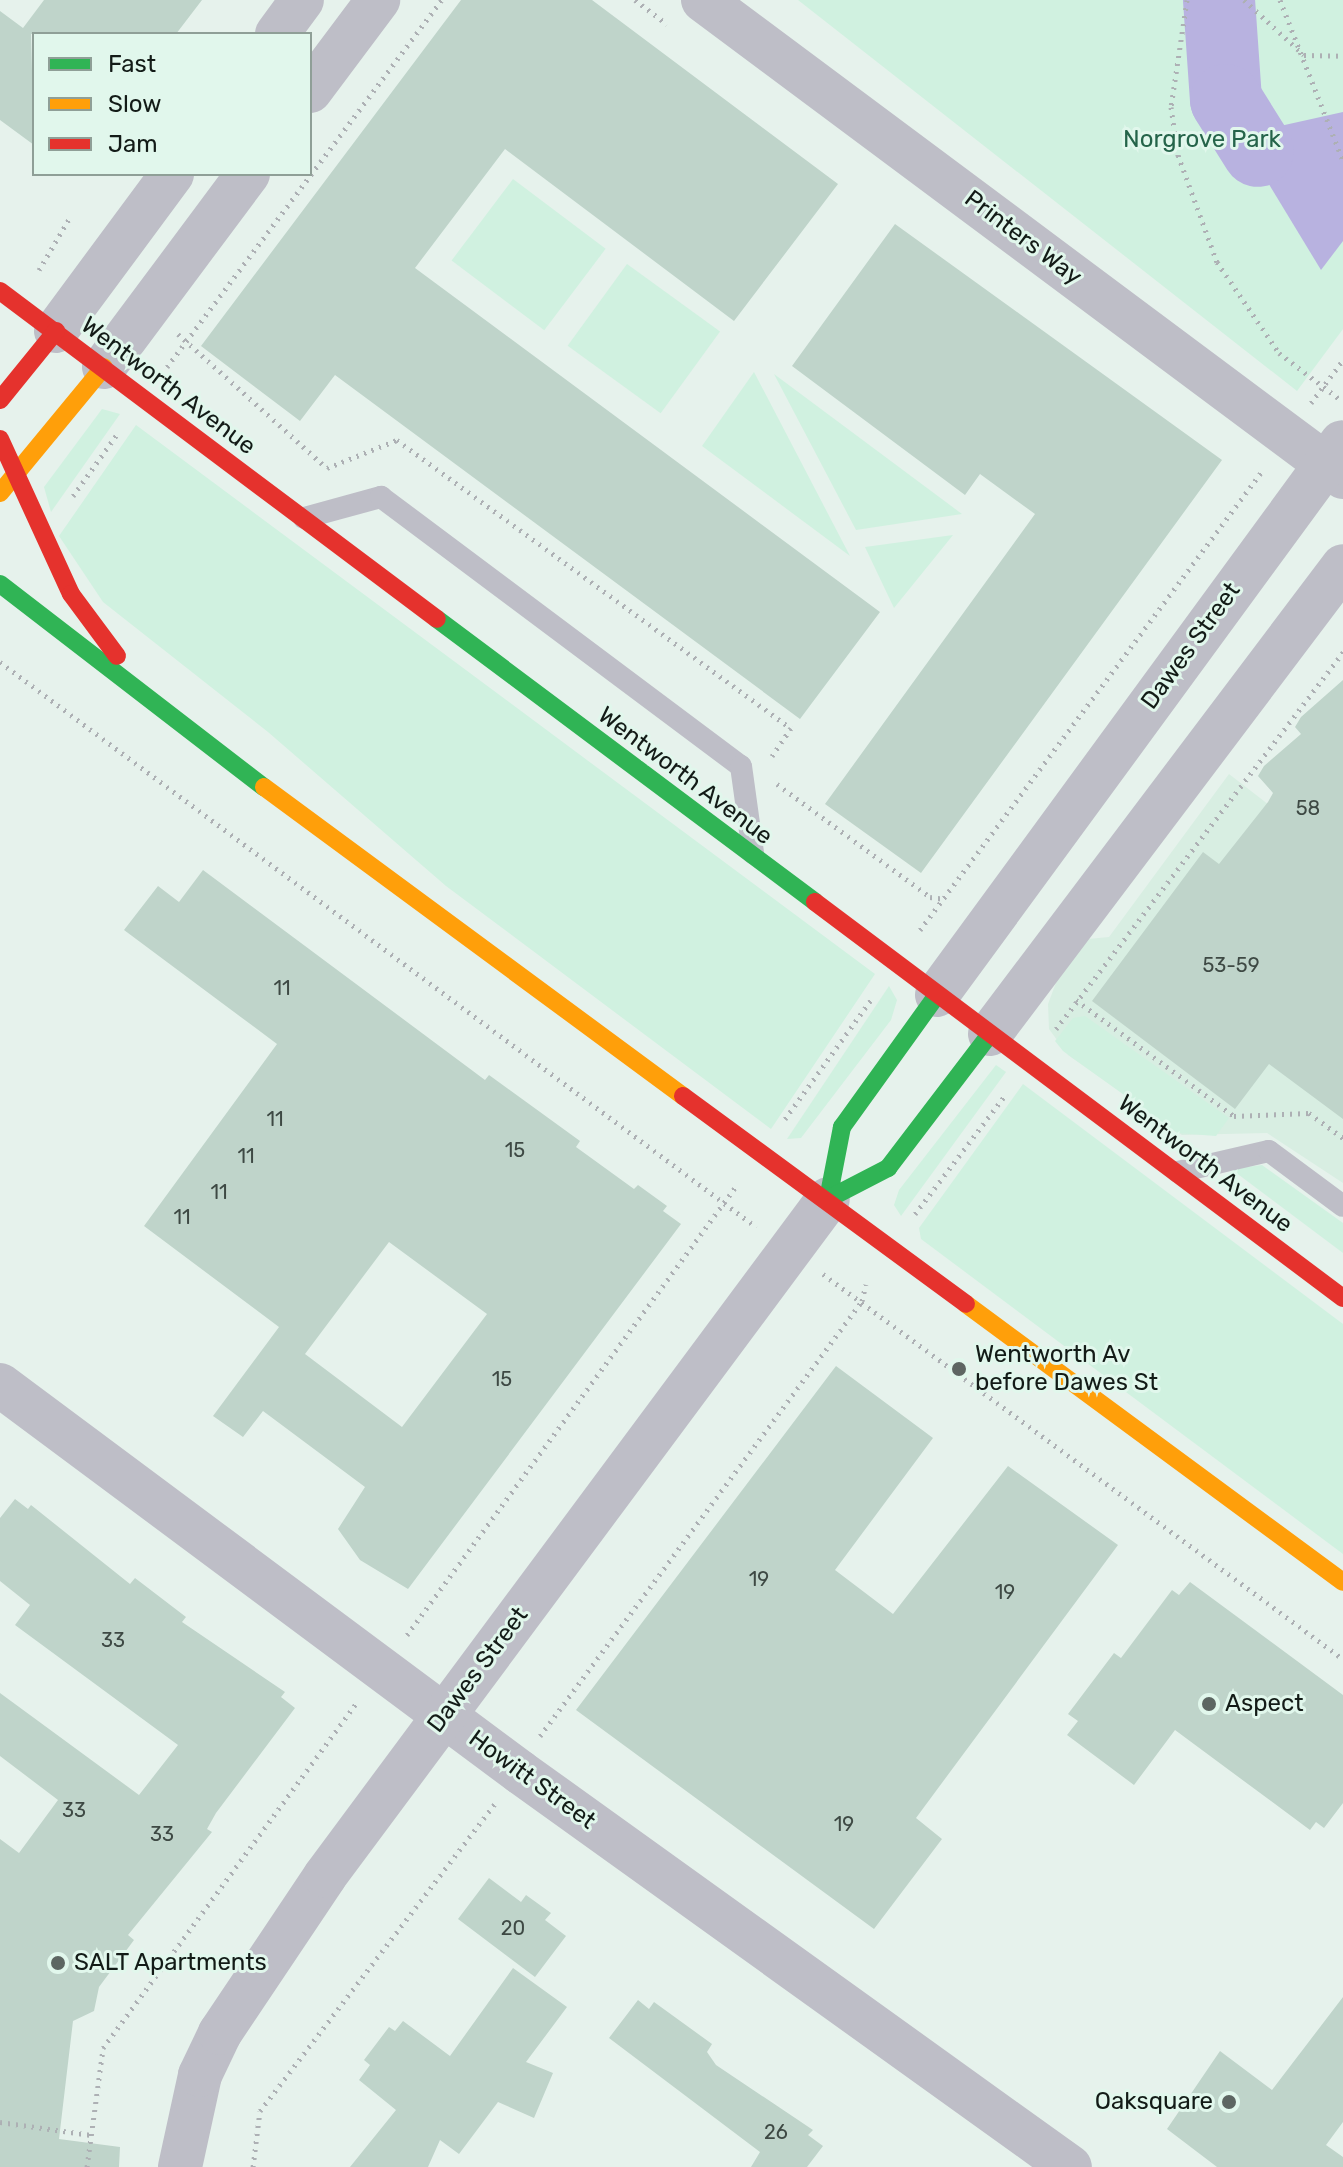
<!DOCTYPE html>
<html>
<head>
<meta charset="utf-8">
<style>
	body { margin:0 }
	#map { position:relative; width:1343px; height:2167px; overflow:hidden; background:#e6f2ec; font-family:Rubik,sans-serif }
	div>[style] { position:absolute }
	.built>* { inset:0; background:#d8eee2 }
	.green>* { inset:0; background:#d0f1e0; transform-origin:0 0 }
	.water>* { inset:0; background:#b8b2e0 }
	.river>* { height:72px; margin:-36px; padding:0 36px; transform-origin:36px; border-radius:36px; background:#b8b2e0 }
	.building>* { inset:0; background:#bfd4ca }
	.path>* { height:5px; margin-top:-2.5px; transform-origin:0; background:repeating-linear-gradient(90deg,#adb0b4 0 2px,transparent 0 8px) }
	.lane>* { height:22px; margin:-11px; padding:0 11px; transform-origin:11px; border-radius:11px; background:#bebec7 }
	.street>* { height:44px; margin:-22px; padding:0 22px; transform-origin:22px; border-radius:22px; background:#bebec7 }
	.fast>* { height:18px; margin:-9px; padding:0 9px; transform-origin:9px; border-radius:9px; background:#30b455 }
	.slow>* { height:18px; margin:-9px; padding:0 9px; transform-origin:9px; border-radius:9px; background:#ff9f0a }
	.jam>* { height:18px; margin:-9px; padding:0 9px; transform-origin:9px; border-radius:9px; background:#e5322d }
	.dots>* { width:22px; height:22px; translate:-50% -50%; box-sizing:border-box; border:4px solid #e1f7ec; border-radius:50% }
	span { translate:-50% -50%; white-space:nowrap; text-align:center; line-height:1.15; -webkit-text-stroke:6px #e1f7ec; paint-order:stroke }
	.number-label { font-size:20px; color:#3e4944 }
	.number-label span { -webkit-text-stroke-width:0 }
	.park-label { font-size:24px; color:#25644a }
	.street-label { font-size:24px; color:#131b17 }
	.poi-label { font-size:24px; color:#131b17 }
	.left { translate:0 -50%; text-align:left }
	.right { translate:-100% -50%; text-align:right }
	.legend { position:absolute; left:32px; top:32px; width:280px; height:144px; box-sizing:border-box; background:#e1f7ec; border:2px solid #8f9f97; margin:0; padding:10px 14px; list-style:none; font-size:24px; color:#131b17 }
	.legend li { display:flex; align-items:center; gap:16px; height:40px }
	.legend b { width:40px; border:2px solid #8f9f97 }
</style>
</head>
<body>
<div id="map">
	<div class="built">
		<i style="clip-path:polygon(1229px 774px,1343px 862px,1343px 1183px,1267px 1133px,1182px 1135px,1068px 1055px,1049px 1029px,1048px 1004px,1057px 980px,1088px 939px,1109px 937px)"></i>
	</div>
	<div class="green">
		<i style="clip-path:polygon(798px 0,1343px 0,1343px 329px,1297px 391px)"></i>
		<i style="left:513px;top:179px;width:116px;height:102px;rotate:37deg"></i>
		<i style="left:627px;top:264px;width:115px;height:101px;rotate:36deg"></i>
		<i style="clip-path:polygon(754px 372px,850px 556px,702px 446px)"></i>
		<i style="clip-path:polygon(774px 374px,962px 514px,856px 530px)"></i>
		<i style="clip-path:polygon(102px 409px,120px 414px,51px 512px,44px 487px)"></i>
		<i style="clip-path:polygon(136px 425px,875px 974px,771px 1129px,446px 886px,268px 732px,103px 602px,59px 536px)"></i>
		<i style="clip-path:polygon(953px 535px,894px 608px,865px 547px)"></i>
		<i style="clip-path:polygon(889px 986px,897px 1000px,891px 1020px,801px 1138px,787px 1139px)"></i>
		<i style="clip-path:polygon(1085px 1016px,1229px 1118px,1216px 1136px,1177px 1133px,1063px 1051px,1055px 1041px,1073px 1018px)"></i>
		<i style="clip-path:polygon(996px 1065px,1006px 1072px,901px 1216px,894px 1205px,899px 1190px)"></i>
		<i style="clip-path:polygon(1023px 1084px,1343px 1324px,1343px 1554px,921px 1239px,919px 1228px)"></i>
		<i style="clip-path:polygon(1262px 1165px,1343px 1223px,1343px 1253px,1231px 1169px)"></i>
	</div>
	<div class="water">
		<i style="clip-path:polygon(1343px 112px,1343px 241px,1321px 270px,1239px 135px)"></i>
	</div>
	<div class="river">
		<i style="left:1219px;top:0;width:100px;rotate:86deg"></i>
		<i style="left:1226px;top:100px;width:60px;rotate:57.9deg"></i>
	</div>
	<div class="building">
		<i style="clip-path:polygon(44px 0,202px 0,176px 34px,31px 34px,34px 145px,0 120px,0 11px,23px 28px)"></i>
		<i style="clip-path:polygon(461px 0,592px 0,838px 184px,734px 321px,505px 149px,415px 268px,880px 612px,800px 719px,335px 375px,300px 421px,201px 346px)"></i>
		<i style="clip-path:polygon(895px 224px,1222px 460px,921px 873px,825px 804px,1035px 514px,980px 474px,965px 495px,792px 366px)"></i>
		<i style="clip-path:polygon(1343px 680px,1343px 1119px,1269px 1064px,1235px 1109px,1092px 1001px,1203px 852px,1219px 864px,1268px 802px,1273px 793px,1258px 776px,1264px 766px,1301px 734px,1295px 727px,1301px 717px)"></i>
		<i style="clip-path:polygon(evenodd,203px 870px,485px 1080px,489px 1075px,580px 1141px,576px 1147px,634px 1189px,638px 1185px,667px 1206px,663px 1211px,681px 1224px,408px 1589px,360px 1560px,338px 1529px,365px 1487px,263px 1411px,243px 1437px,213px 1416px,279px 1327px,144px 1226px,277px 1044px,124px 930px,158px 886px,179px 902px,203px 870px,389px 1242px,487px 1314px,402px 1427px,305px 1354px,389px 1242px)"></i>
		<i style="clip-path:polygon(836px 1366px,933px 1438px,835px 1570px,893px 1614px,1008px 1466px,1118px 1545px,916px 1818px,942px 1839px,874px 1929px,576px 1710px)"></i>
		<i style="clip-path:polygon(15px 1499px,28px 1509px,31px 1505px,130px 1584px,135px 1578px,186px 1617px,182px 1622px,285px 1692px,281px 1697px,295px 1708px,216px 1813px,207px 1829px,212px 1832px,128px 1935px,134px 1940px,99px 1987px,94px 2011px,73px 2021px,59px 2139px,120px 2147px,119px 2167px,0 2167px,0 1839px,19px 1853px,58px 1800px,0 1756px,0 1693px,139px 1795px,178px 1745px,15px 1625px,30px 1605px,0 1581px,0 1518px)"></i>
		<i style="clip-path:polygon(1190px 1582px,1343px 1695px,1343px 1803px,1324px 1828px,1316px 1822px,1310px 1830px,1175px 1730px,1134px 1785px,1067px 1735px,1078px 1721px,1068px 1714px,1114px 1653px,1121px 1658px,1172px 1590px,1179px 1595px)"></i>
		<i style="clip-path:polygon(489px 1878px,521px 1902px,526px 1895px,551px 1913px,545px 1920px,566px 1936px,535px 1977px,458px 1919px)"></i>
		<i style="clip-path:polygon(513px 1968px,567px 2007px,526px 2062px,553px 2073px,534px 2118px,498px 2102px,459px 2154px,440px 2140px,428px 2167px,350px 2167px,396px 2110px,359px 2080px,370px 2065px,364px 2060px,389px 2027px,395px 2031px,403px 2021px,450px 2056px)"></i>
		<i style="clip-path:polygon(1343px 1997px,1343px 2122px,1326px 2145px,1343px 2157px,1343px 2167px,1217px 2167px,1167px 2129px,1220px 2051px,1272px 2090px)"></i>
		<i style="clip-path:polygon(638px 2000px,649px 2009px,654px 2002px,712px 2044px,707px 2052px,716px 2065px,813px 2130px,808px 2135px,823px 2146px,807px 2167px,751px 2167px,760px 2152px,609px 2038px)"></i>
	</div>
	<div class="path">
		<i style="left:635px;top:0;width:40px;rotate:37deg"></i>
		<i style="left:1187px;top:0;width:108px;rotate:98.5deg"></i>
		<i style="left:1171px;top:107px;width:49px;rotate:81.7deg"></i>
		<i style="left:1178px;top:155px;width:114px;rotate:70deg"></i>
		<i style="left:1217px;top:262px;width:110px;rotate:55.7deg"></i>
		<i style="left:1279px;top:353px;width:78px;rotate:37.2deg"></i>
		<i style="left:1244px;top:0;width:81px;rotate:42.5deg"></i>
		<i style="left:1304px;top:55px;width:39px;rotate:1deg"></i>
		<i style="left:1280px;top:0;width:173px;rotate:68.6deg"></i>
		<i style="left:39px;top:270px;width:59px;rotate:-59.5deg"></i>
		<i style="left:178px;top:334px;width:200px;rotate:42deg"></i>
		<i style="left:327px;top:468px;width:75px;rotate:-21.8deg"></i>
		<i style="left:397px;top:440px;width:488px;rotate:36.2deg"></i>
		<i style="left:791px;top:728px;width:34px;rotate:124deg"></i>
		<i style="left:167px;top:367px;width:459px;rotate:-53.2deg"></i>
		<i style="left:1311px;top:403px;width:54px;rotate:-53.3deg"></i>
		<i style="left:73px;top:496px;width:77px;rotate:-54.5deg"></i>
		<i style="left:0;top:662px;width:944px;rotate:36.77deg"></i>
		<i style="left:777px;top:784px;width:190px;rotate:36.4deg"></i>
		<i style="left:930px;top:897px;width:15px;rotate:8deg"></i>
		<i style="left:920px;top:930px;width:574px;rotate:-53.29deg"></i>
		<i style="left:1076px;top:1000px;width:196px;rotate:36.3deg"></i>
		<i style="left:1234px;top:1116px;width:75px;rotate:-2.3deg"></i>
		<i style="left:1309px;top:1113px;width:42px;rotate:36.3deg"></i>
		<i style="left:1056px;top:1029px;width:474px;rotate:-52.7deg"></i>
		<i style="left:785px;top:1119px;width:150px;rotate:-54.2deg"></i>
		<i style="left:915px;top:1214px;width:151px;rotate:-52.8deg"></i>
		<i style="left:823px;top:1274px;width:647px;rotate:36.52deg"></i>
		<i style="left:407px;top:1635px;width:558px;rotate:-53.75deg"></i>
		<i style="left:540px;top:1736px;width:541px;rotate:-53.49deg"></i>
		<i style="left:862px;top:1301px;width:17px;rotate:-77deg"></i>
		<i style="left:0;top:2122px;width:92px;rotate:8.1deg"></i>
		<i style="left:87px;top:2167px;width:120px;rotate:-82.3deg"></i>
		<i style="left:103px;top:2048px;width:431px;rotate:-53.7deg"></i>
		<i style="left:253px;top:2167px;width:56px;rotate:-82.9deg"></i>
		<i style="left:260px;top:2111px;width:387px;rotate:-52.6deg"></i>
	</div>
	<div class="lane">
		<i style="left:304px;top:518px;width:80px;rotate:-15.3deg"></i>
		<i style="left:381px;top:497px;width:449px;rotate:36.8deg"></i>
		<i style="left:741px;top:766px;width:88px;rotate:82.1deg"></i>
		<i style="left:1178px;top:1172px;width:93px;rotate:-13deg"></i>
		<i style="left:1269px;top:1151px;width:92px;rotate:36.6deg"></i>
	</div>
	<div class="street">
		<i style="left:703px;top:0;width:798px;rotate:36.7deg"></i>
		<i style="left:277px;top:34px;width:42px;rotate:-53.7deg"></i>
		<i style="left:310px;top:91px;width:114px;rotate:-53.2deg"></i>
		<i style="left:56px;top:331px;width:195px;rotate:-53.5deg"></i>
		<i style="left:104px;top:367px;width:241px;rotate:-53.3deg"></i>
		<i style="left:937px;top:995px;width:685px;rotate:-53.78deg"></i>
		<i style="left:990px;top:1034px;width:586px;rotate:-52.97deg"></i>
		<i style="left:0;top:1385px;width:648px;rotate:36.66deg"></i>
		<i style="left:520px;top:1772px;width:677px;rotate:35.69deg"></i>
		<i style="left:180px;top:2167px;width:94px;rotate:-77.7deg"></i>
		<i style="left:200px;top:2075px;width:47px;rotate:-64.5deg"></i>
		<i style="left:220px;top:2033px;width:189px;rotate:-56.2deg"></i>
		<i style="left:325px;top:1876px;width:843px;rotate:-53.39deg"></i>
	</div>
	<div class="fast">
		<i style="left:0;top:584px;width:333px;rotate:37.6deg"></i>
		<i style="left:437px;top:619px;width:472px;rotate:36.8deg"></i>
		<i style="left:937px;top:995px;width:163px;rotate:125.7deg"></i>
		<i style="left:842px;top:1127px;width:73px;rotate:101deg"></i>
		<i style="left:828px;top:1199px;width:68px;rotate:-27.3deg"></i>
		<i style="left:888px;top:1168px;width:168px;rotate:-52.7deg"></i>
	</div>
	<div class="slow">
		<i style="left:0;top:493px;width:163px;rotate:-50.5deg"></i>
		<i style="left:264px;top:787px;width:521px;rotate:36.41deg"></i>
		<i style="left:966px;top:1304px;width:468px;rotate:36.4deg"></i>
	</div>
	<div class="jam">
		<i style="left:0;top:291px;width:546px;rotate:36.89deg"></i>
		<i style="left:0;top:400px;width:89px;rotate:-50.9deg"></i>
		<i style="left:0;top:439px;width:170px;rotate:65.4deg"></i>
		<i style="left:71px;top:594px;width:77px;rotate:53.4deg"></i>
		<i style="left:815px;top:902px;width:660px;rotate:36.87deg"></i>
		<i style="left:683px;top:1096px;width:351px;rotate:36.3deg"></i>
	</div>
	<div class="dots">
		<i style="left:959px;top:1369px;background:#5d6662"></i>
		<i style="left:1209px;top:1704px;background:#5d6662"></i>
		<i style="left:58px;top:1963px;background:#5d6662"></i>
		<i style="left:1229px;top:2102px;background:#5d6662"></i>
	</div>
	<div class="number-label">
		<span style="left:1308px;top:808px">58</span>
		<span style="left:1231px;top:965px">53-59</span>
		<span style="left:282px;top:988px">11</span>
		<span style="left:275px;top:1119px">11</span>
		<span style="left:515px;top:1150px">15</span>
		<span style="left:246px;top:1156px">11</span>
		<span style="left:219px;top:1192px">11</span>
		<span style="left:182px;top:1217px">11</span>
		<span style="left:502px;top:1379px">15</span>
		<span style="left:759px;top:1579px">19</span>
		<span style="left:1005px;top:1592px">19</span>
		<span style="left:113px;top:1640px">33</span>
		<span style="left:74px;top:1810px">33</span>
		<span style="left:844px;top:1824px">19</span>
		<span style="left:162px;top:1834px">33</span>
		<span style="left:513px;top:1928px">20</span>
		<span style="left:776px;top:2132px">26</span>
	</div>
	<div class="park-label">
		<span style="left:1202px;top:140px">Norgrove Park</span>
	</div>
	<div class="street-label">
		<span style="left:1023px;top:238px;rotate:37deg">Printers Way</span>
		<span style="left:168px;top:386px;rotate:37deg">Wentworth Avenue</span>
		<span style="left:1191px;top:646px;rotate:-54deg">Dawes Street</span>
		<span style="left:685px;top:776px;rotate:37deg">Wentworth Avenue</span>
		<span style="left:1205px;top:1164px;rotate:37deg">Wentworth Avenue</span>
		<span style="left:478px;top:1670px;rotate:-53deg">Dawes Street</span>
		<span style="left:532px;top:1780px;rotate:36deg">Howitt Street</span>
	</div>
	<div class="poi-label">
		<span class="left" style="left:975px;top:1369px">Wentworth Av<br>before Dawes St</span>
		<span class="left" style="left:1225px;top:1704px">Aspect</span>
		<span class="left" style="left:74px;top:1963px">SALT Apartments</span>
		<span class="right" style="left:1213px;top:2102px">Oaksquare</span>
	</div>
	<ul class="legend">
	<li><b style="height:10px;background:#30b455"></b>Fast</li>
	<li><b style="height:10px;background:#ff9f0a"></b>Slow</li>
	<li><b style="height:10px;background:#e5322d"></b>Jam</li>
	</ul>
</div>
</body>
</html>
